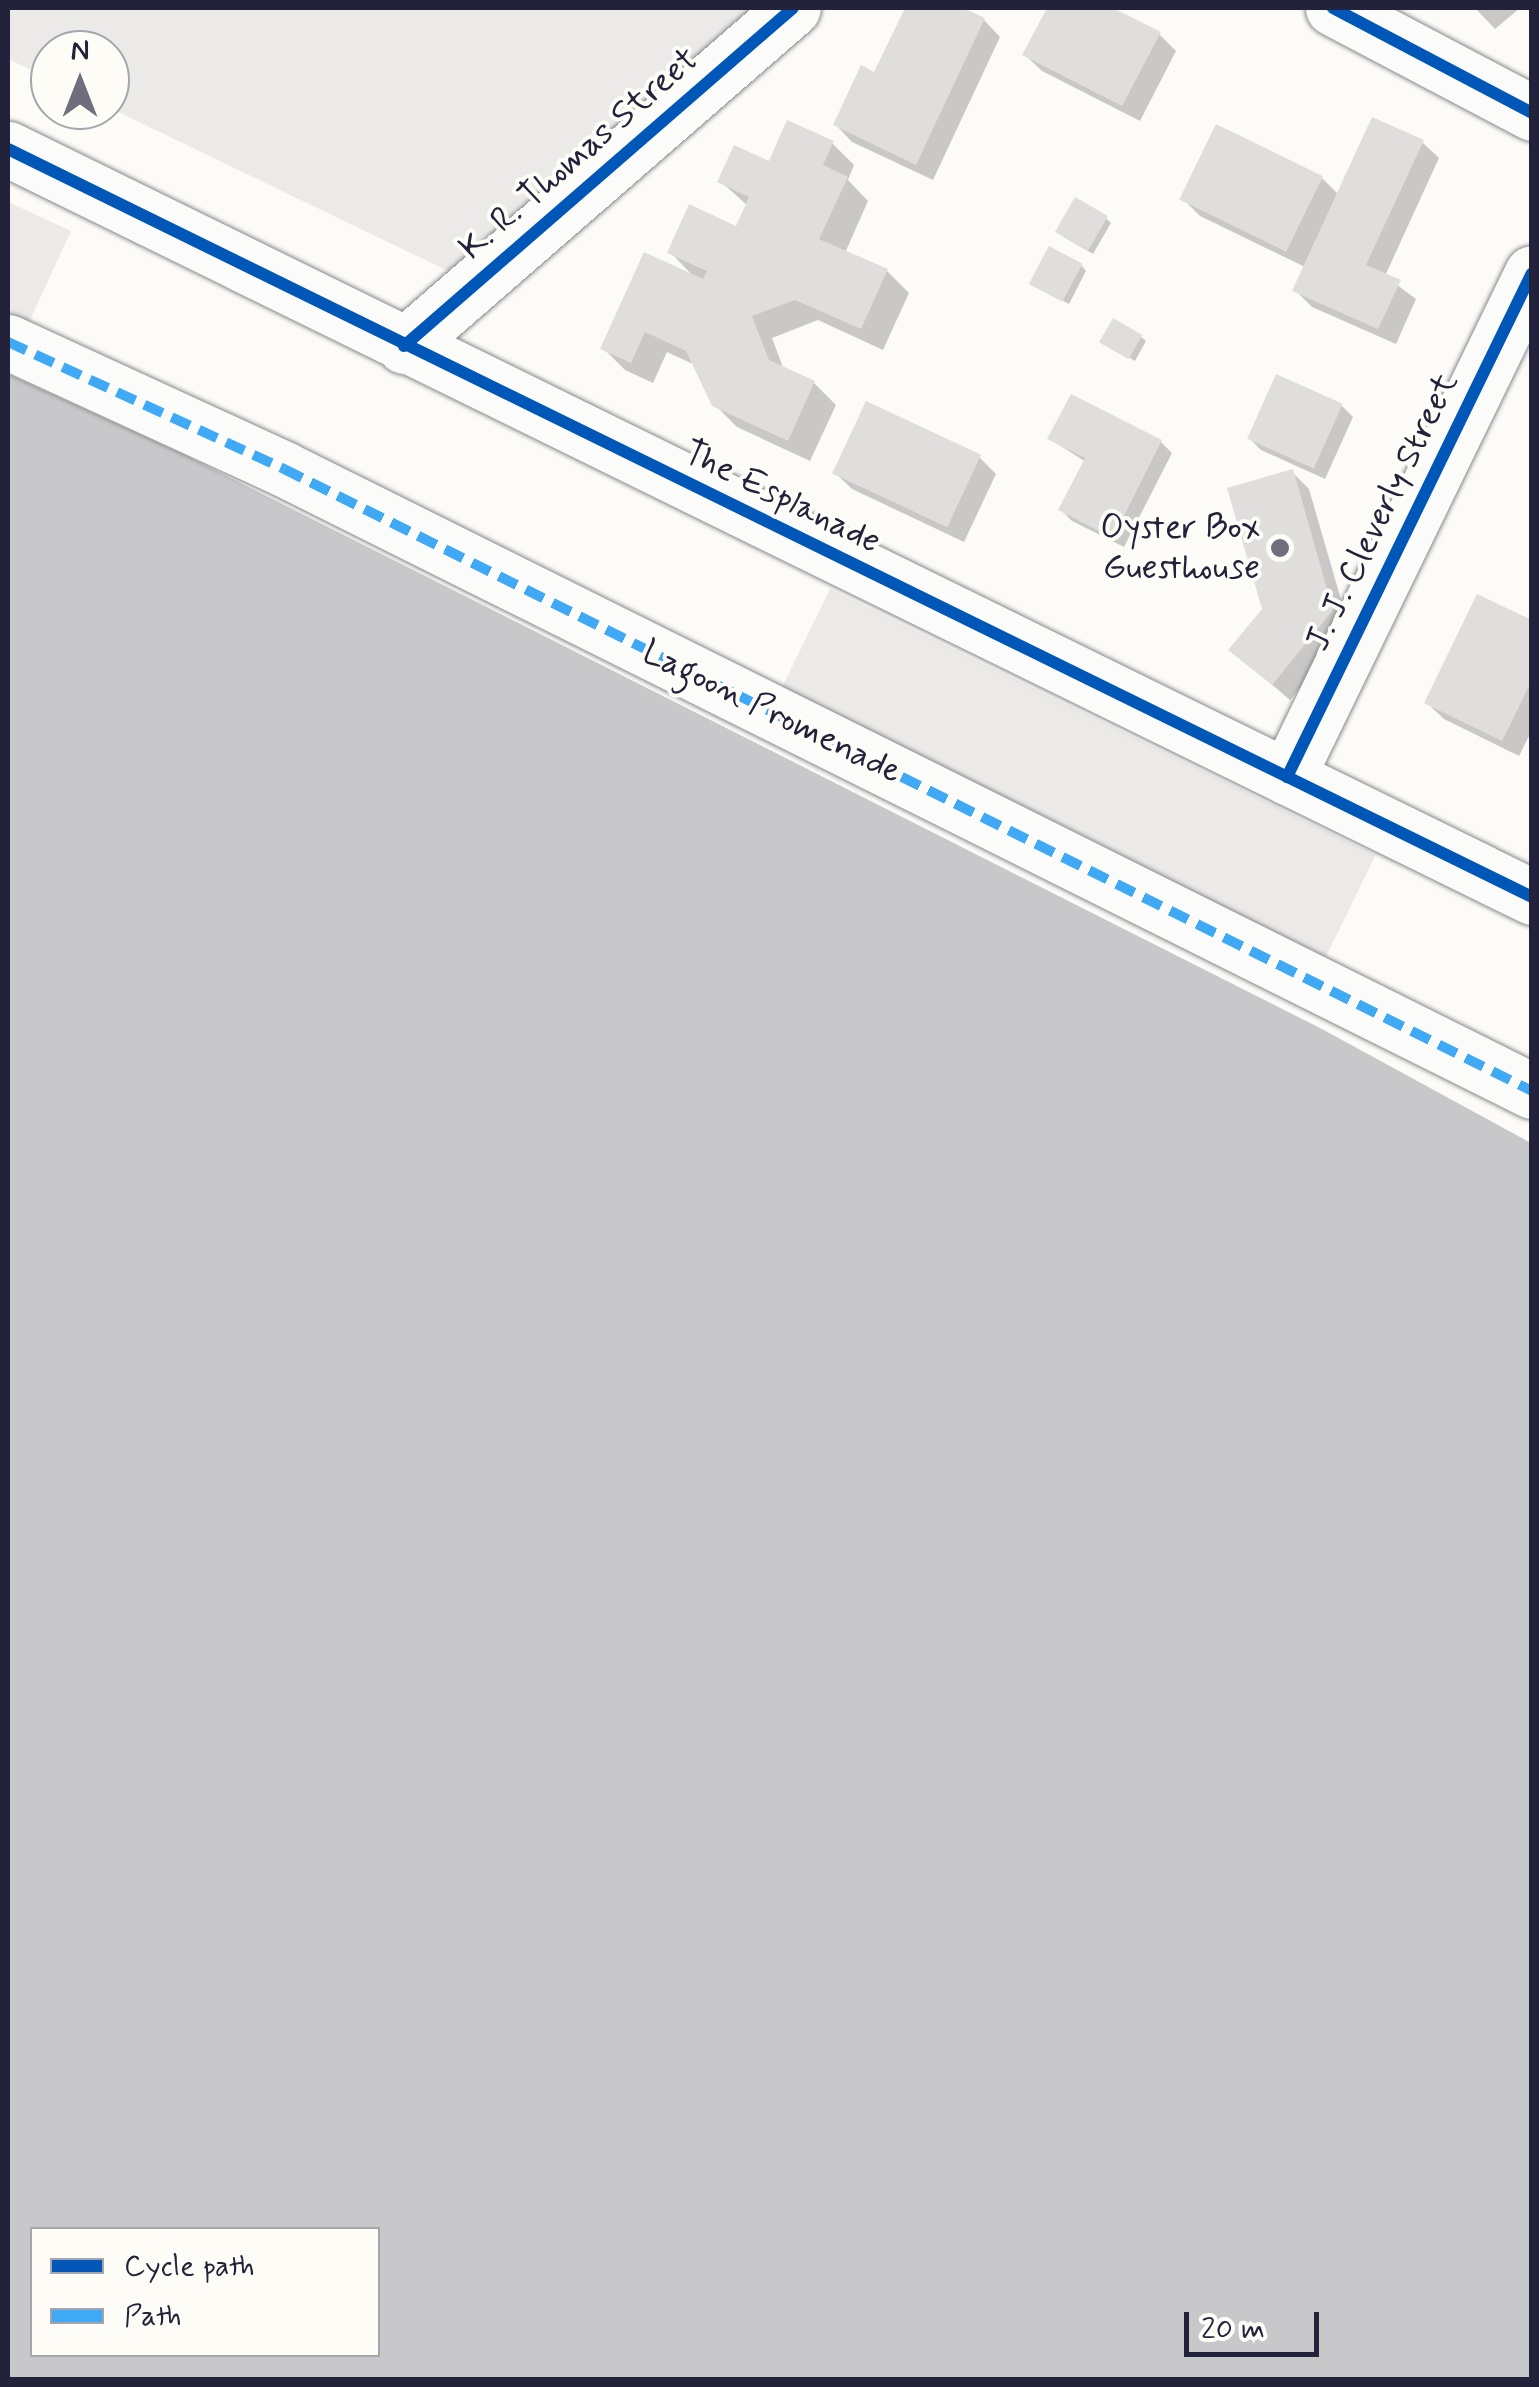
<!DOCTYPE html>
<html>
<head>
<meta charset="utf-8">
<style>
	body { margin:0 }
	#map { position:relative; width:1539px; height:2387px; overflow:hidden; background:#fcfbf8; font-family:Mynerve,sans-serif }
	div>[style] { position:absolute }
	.green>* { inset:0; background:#ebeae8; transform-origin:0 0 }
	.water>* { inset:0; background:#c8c8ca }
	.shadow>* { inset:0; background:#0003 }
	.building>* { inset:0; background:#dfdedd; transform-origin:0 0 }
	.roads { filter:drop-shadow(0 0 2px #88888c) drop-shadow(0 0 2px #88888c) }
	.minor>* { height:55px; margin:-27.5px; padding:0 27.5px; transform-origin:27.5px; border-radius:27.5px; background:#fbfbf9 }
	.quiet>* { height:10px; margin-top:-5px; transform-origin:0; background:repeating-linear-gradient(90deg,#3fa9f5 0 20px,transparent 0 30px) }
	.cycleway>* { height:12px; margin:-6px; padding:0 6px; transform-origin:6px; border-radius:6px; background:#0057b8 }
	.dots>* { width:28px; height:28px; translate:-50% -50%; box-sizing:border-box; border:5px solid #fdfcf7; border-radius:50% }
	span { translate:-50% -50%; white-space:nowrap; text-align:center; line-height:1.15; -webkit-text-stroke:8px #fdfcf7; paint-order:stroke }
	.street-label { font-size:35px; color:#22223b }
	.poi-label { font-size:35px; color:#22223b }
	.right { translate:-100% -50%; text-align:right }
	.frame { position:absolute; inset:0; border:10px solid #22223b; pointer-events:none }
	.legend { position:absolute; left:30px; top:2227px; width:350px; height:130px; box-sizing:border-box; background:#fdfcf7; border:2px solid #a5a5ac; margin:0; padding:12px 18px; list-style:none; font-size:30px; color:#22223b }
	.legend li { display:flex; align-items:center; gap:20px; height:50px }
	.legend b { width:50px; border:2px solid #a5a5ac }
	.north { position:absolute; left:30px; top:30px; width:100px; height:100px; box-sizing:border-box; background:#fdfcf7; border:2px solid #a5a5ac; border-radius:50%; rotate:0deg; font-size:28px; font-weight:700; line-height:40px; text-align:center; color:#22223b }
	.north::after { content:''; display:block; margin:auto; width:35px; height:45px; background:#6e6e7d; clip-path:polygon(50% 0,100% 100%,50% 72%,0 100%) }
	.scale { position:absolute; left:1184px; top:2312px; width:135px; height:45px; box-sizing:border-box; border:5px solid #22223b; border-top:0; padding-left:12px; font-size:30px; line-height:35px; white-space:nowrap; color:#22223b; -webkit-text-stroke:8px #fdfcf7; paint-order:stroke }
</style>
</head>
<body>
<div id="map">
	<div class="green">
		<i style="clip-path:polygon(8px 8px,793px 8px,475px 284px,110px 108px,110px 50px,50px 50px,50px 79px,8px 59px)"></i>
		<i style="clip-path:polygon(8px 202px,71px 231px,18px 346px,8px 342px)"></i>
		<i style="left:830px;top:589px;width:607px;height:136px;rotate:26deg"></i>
	</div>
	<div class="water">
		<i style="clip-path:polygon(evenodd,8px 374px,179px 452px,560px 644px,1322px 1029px,1531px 1143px,1531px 2379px,8px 2379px,8px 374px,32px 2230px,378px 2230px,378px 2354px,32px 2354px,32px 2230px)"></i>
	</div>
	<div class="shadow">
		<i style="clip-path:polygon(908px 8px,957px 8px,984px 20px,1000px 37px,933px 180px,852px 142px,836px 125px,876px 75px)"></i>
		<i style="clip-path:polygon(1050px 8px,1107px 8px,1159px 34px,1176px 51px,1140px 121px,1042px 71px,1025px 55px)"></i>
		<i style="clip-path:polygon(1475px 8px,1520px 8px,1495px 29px)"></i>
		<i style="clip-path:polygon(1422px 142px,1439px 158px,1385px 276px,1416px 299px,1396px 344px,1312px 307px,1295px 290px,1305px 267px,1200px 216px,1183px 199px,1322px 178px,1339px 195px)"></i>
		<i style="clip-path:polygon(832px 143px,854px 165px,848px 180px,868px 201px,845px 253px,887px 271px,909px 293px,883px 350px,818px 320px,772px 338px,784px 370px,814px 383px,836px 405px,810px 461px,737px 427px,714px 404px,695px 365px,667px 352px,653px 383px,625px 370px,603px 348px,695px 278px,670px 252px,738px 229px,748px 206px,720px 181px)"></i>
		<i style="clip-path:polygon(1106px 218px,1111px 223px,1093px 254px,1062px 236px)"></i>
		<i style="clip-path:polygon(1082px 266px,1086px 271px,1069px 304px,1031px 283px)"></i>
		<i style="clip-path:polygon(1141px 337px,1146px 341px,1135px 361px,1103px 342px)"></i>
		<i style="clip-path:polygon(1342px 406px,1353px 417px,1325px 479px,1261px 450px,1250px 439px)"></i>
		<i style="clip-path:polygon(1050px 439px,1161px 442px,1172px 453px,1124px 547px,1072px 521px,1061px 510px,1086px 462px)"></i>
		<i style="clip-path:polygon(979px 457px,996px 474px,964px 542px,852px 489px,835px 473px)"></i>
		<i style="clip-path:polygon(1292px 472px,1309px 489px,1349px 627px,1290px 700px,1231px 650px,1264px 609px)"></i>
		<i style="clip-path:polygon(1532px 623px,1532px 730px,1519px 756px,1444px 719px,1427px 703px)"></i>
	</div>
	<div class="building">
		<i style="clip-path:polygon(905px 8px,963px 8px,985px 18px,916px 165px,833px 125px,861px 65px,874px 72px)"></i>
		<i style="clip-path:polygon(1047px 8px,1113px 8px,1161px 32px,1122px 106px,1022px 55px)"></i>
		<i style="clip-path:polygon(1372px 117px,1424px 140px,1366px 265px,1401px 280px,1378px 329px,1292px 291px)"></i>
		<i style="clip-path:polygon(787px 120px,834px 141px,823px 165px,848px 177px,819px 239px,888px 269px,861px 329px,795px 300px,752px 316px,769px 360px,815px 381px,788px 441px,712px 406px,686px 351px,645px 332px,631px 363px,600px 349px,644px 252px,703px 279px,707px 271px,667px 253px,689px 204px,736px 226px,749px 197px,717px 182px,734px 145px,769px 161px)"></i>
		<i style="left:1216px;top:124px;width:119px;height:84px;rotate:26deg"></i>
		<i style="left:1075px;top:197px;width:38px;height:40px;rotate:30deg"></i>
		<i style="left:1049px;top:246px;width:38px;height:43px;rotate:28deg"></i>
		<i style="left:1113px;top:318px;width:34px;height:28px;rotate:30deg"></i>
		<i style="left:1276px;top:374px;width:73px;height:71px;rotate:24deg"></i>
		<i style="clip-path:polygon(1071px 394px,1162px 440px,1113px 538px,1058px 510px,1085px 458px,1047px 439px)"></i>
		<i style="left:866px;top:401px;width:127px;height:80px;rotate:25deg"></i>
		<i style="clip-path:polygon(1293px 469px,1333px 610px,1272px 685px,1228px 650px,1262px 609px,1227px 488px)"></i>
		<i style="clip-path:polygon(1477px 594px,1532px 620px,1532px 680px,1502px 741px,1424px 703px)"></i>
	</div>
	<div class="roads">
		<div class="minor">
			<i style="left:1333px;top:8px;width:225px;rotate:27.8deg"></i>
			<i style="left:8px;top:149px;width:1698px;rotate:26.14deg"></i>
			<i style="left:8px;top:342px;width:304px;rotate:24.7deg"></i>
			<i style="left:284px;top:469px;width:1394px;rotate:26.49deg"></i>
			<i style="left:404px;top:346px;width:515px;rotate:-40.99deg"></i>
			<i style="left:1287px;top:777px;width:560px;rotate:-64.08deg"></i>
		</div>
	</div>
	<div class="quiet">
		<i style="left:8px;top:342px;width:304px;rotate:24.7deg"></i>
		<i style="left:284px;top:469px;width:1394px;rotate:26.49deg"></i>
	</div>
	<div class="cycleway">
		<i style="left:1333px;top:8px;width:225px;rotate:27.8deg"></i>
		<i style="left:8px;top:149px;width:1698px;rotate:26.14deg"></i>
		<i style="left:404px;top:346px;width:515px;rotate:-40.99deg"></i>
		<i style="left:1287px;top:777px;width:560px;rotate:-64.08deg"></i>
	</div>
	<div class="dots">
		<i style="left:1280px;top:548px;background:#6e6e7d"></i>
	</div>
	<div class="street-label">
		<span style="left:579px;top:154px;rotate:-41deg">K. R. Thomas Street</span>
		<span style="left:782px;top:497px;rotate:26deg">The Esplanade</span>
		<span style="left:1382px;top:512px;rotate:-64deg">J. J. Cleverly Street</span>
		<span style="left:772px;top:712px;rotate:26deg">Lagoon Promenade</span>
	</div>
	<div class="poi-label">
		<span class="right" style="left:1260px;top:548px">Oyster Box<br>Guesthouse</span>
	</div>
	<div class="frame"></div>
	<ul class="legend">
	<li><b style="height:12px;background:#0057b8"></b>Cycle path</li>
	<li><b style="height:12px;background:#3fa9f5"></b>Path</li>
	</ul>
	<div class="north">N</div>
	<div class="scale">20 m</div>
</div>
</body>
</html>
